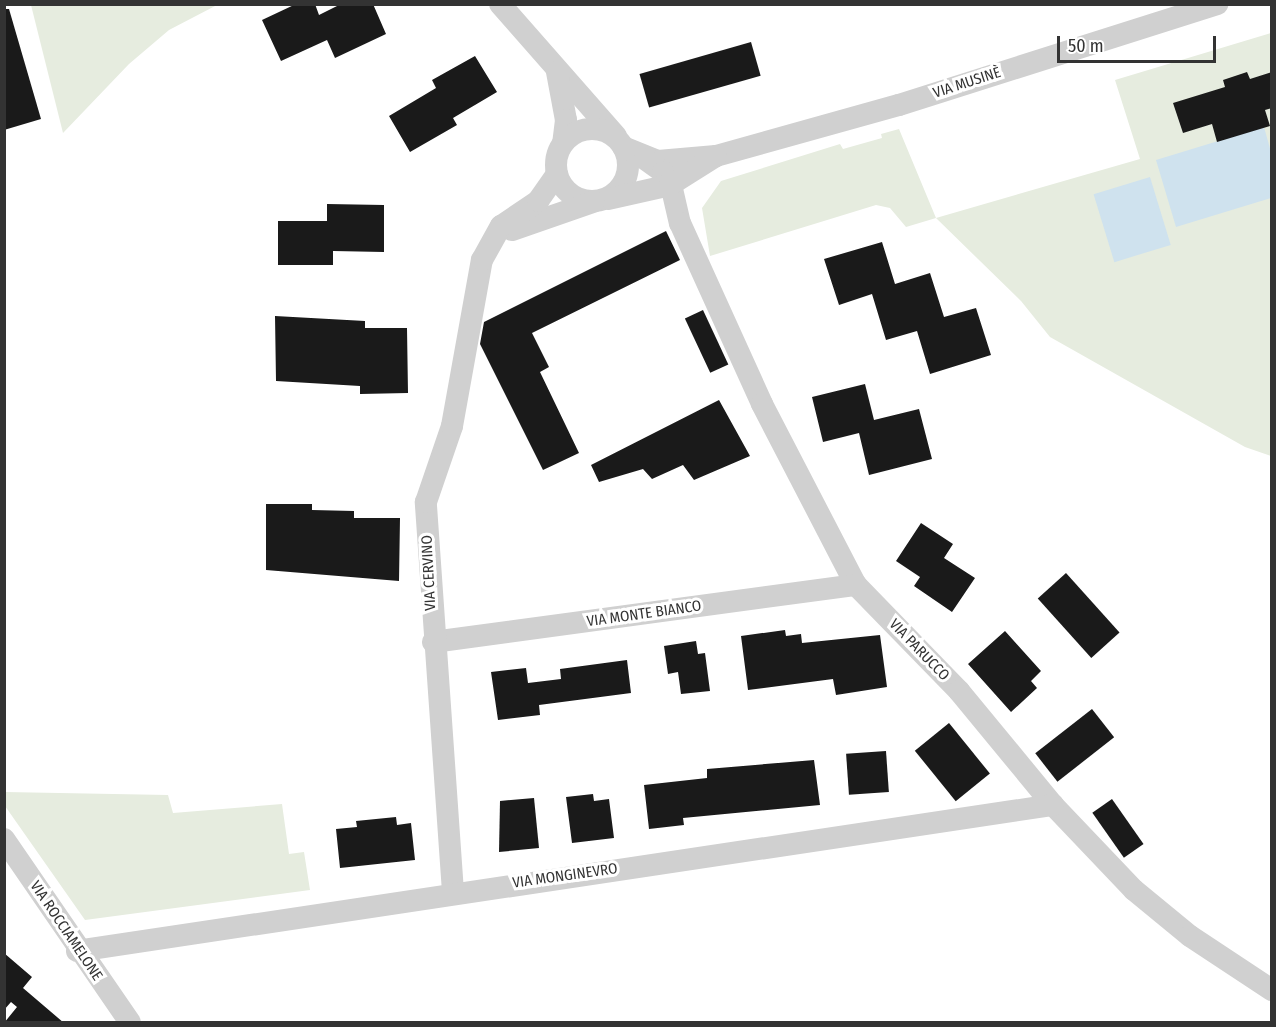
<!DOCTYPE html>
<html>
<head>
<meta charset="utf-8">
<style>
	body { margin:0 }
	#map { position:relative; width:1276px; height:1027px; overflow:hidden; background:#fff; font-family:"Fira Sans Condensed",sans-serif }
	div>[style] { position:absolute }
	.green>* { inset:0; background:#e6ecdf }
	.water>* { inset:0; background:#cfe2ee; transform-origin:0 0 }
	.building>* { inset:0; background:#1a1a1a; transform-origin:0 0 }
	.street>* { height:22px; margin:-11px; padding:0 11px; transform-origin:11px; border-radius:11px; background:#d0d0d0 }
	.street>.ring { margin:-11px; padding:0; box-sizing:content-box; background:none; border:22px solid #d0d0d0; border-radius:50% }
	span { translate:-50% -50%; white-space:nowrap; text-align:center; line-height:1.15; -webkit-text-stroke:6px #fff; paint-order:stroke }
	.street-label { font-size:15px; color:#333 }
	.frame { position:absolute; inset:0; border:6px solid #333; pointer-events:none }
	.scale { position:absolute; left:1057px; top:36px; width:159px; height:27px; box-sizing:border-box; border:3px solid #333; border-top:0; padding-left:8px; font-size:18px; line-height:21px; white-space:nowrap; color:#333; -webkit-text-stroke:4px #fff; paint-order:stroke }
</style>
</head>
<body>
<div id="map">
	<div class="green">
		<i style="clip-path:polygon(31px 5px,31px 4px,217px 5px,169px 30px,129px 64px,63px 133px)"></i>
		<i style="clip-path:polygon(1271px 33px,1271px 456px,1245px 447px,1050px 337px,1021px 301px,936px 218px,906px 227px,890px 208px,876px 205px,710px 256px,702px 208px,721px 181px,840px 144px,843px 149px,882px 138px,881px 134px,899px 129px,936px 218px,1140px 159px,1115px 80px)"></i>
		<i style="clip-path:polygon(5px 792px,168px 795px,173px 813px,282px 804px,289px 854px,304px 852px,310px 890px,85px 920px,5px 806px)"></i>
	</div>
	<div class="water">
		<i style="clip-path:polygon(1264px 127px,1271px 152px,1271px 198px,1176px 227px,1156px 160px)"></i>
		<i style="left:1150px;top:177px;width:71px;height:59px;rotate:73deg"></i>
	</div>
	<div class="building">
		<i style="clip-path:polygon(296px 4px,315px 4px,319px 15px,341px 4px,373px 4px,386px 34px,335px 58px,327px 40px,281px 61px,262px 20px)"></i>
		<i style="clip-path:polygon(4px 9px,9px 9px,41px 119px,4px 130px)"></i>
		<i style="left:751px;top:42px;width:35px;height:116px;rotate:74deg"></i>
		<i style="clip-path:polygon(475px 56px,497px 92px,453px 118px,457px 125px,410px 152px,389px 116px,436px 88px,432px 80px)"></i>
		<i style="clip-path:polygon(1247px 72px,1250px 79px,1272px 72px,1272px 108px,1265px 110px,1270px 126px,1217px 142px,1212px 124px,1183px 133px,1173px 103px,1225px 87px,1223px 80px)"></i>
		<i style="clip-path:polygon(327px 204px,384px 205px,384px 252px,333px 251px,333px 265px,278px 265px,278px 221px,327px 221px)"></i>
		<i style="clip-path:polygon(666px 231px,680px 260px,532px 333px,549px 367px,540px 372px,579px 453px,543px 470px,480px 344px,484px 322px)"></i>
		<i style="clip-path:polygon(882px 242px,895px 284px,930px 273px,944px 317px,976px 308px,991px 355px,930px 374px,917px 331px,886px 340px,872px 294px,839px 305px,824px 259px)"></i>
		<i style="left:703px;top:310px;width:60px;height:20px;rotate:65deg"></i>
		<i style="clip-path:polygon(275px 316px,365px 321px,365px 328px,407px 328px,408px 393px,360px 394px,360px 386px,276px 381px)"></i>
		<i style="clip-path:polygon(865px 384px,874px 420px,919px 409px,932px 459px,869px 475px,859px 433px,823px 442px,812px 397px)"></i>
		<i style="clip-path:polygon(719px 400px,750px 456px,694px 480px,683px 465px,652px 479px,643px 469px,599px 482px,591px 465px)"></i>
		<i style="clip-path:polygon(266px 504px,312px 504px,312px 510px,354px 511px,354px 518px,400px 518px,399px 581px,266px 570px)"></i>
		<i style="clip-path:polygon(921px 523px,953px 544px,944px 558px,975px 578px,952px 612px,914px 586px,920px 577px,896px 561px)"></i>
		<i style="left:1066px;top:573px;width:80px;height:38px;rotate:48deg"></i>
		<i style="clip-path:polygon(785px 630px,786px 636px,801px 634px,802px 643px,880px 635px,887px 687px,836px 695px,833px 679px,748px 690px,741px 636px)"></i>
		<i style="clip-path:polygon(1005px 631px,1041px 671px,1031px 681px,1037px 688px,1011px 712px,968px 664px)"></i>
		<i style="clip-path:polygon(696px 641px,698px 654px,705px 653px,710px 691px,681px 694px,678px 672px,668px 674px,664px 646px)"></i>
		<i style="clip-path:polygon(627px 660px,631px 693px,539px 705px,540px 715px,498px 720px,491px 672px,526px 668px,528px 683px,561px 679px,560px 669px)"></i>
		<i style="left:1092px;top:709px;width:36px;height:72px;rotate:52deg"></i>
		<i style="left:949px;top:723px;width:65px;height:44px;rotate:51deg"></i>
		<i style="left:886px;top:751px;width:41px;height:40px;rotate:86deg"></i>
		<i style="clip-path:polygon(814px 760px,820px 805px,683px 818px,684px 825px,649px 829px,644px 785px,707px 778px,707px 769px)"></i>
		<i style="clip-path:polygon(593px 794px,594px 801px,609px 799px,614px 838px,572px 843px,566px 797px)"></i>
		<i style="clip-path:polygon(534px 798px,539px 848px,499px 852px,500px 801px)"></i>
		<i style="left:1112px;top:799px;width:55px;height:24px;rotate:55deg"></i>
		<i style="clip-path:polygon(396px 817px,397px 825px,411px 823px,415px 860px,340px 868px,336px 829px,357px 827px,356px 821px)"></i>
		<i style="clip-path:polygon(4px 953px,32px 977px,23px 988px,64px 1023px,4px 1023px,17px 1007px,11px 1002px,4px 1010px)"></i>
	</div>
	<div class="street">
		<i style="left:500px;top:4px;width:176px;rotate:48.7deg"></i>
		<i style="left:557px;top:72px;width:49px;rotate:79.4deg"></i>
		<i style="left:566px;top:120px;width:23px;rotate:97deg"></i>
		<i class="ring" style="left:556px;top:129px;width:50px;height:50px"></i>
		<i style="left:623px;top:147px;width:38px;rotate:22deg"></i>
		<i style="left:658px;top:161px;width:58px;rotate:-4.9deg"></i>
		<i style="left:716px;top:156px;width:190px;rotate:-15.6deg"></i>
		<i style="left:899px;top:105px;width:334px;rotate:-17.6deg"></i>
		<i style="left:645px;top:159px;width:22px;rotate:36deg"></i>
		<i style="left:663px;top:172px;width:19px;rotate:62deg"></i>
		<i style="left:672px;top:189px;width:35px;rotate:77deg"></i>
		<i style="left:680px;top:223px;width:199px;rotate:65.6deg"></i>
		<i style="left:762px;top:404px;width:204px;rotate:62.6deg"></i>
		<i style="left:856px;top:585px;width:148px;rotate:45.8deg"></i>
		<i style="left:959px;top:691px;width:148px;rotate:50.5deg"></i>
		<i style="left:1053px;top:805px;width:117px;rotate:46.4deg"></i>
		<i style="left:1134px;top:890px;width:72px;rotate:39.4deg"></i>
		<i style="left:1190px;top:936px;width:98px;rotate:33.4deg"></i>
		<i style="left:608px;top:199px;width:64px;rotate:-12.7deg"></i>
		<i style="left:670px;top:185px;width:54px;rotate:-32.2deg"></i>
		<i style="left:512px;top:230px;width:86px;rotate:-19.1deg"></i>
		<i style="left:433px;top:642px;width:427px;rotate:-7.7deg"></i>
		<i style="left:4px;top:839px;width:222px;rotate:55.5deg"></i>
		<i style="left:453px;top:892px;width:391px;rotate:-94deg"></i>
		<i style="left:426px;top:502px;width:80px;rotate:-71.1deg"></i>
		<i style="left:452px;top:426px;width:169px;rotate:-79.8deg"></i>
		<i style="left:482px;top:260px;width:39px;rotate:-61deg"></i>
		<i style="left:501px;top:226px;width:45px;rotate:-34deg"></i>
		<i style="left:538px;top:201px;width:33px;rotate:-55deg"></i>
		<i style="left:77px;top:951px;width:987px;rotate:-8.51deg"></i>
	</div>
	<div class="street-label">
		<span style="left:967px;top:83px;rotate:-18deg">VIA MUSINÈ</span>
		<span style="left:429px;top:573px;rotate:-93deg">VIA CERVINO</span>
		<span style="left:644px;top:614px;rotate:-8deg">VIA MONTE BIANCO</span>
		<span style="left:919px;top:650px;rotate:46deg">VIA PARUCCO</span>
		<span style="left:565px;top:876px;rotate:-8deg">VIA MONGINEVRO</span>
		<span style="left:66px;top:931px;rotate:56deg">VIA ROCCIAMELONE</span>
	</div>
	<div class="frame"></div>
	<div class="scale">50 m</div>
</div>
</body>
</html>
